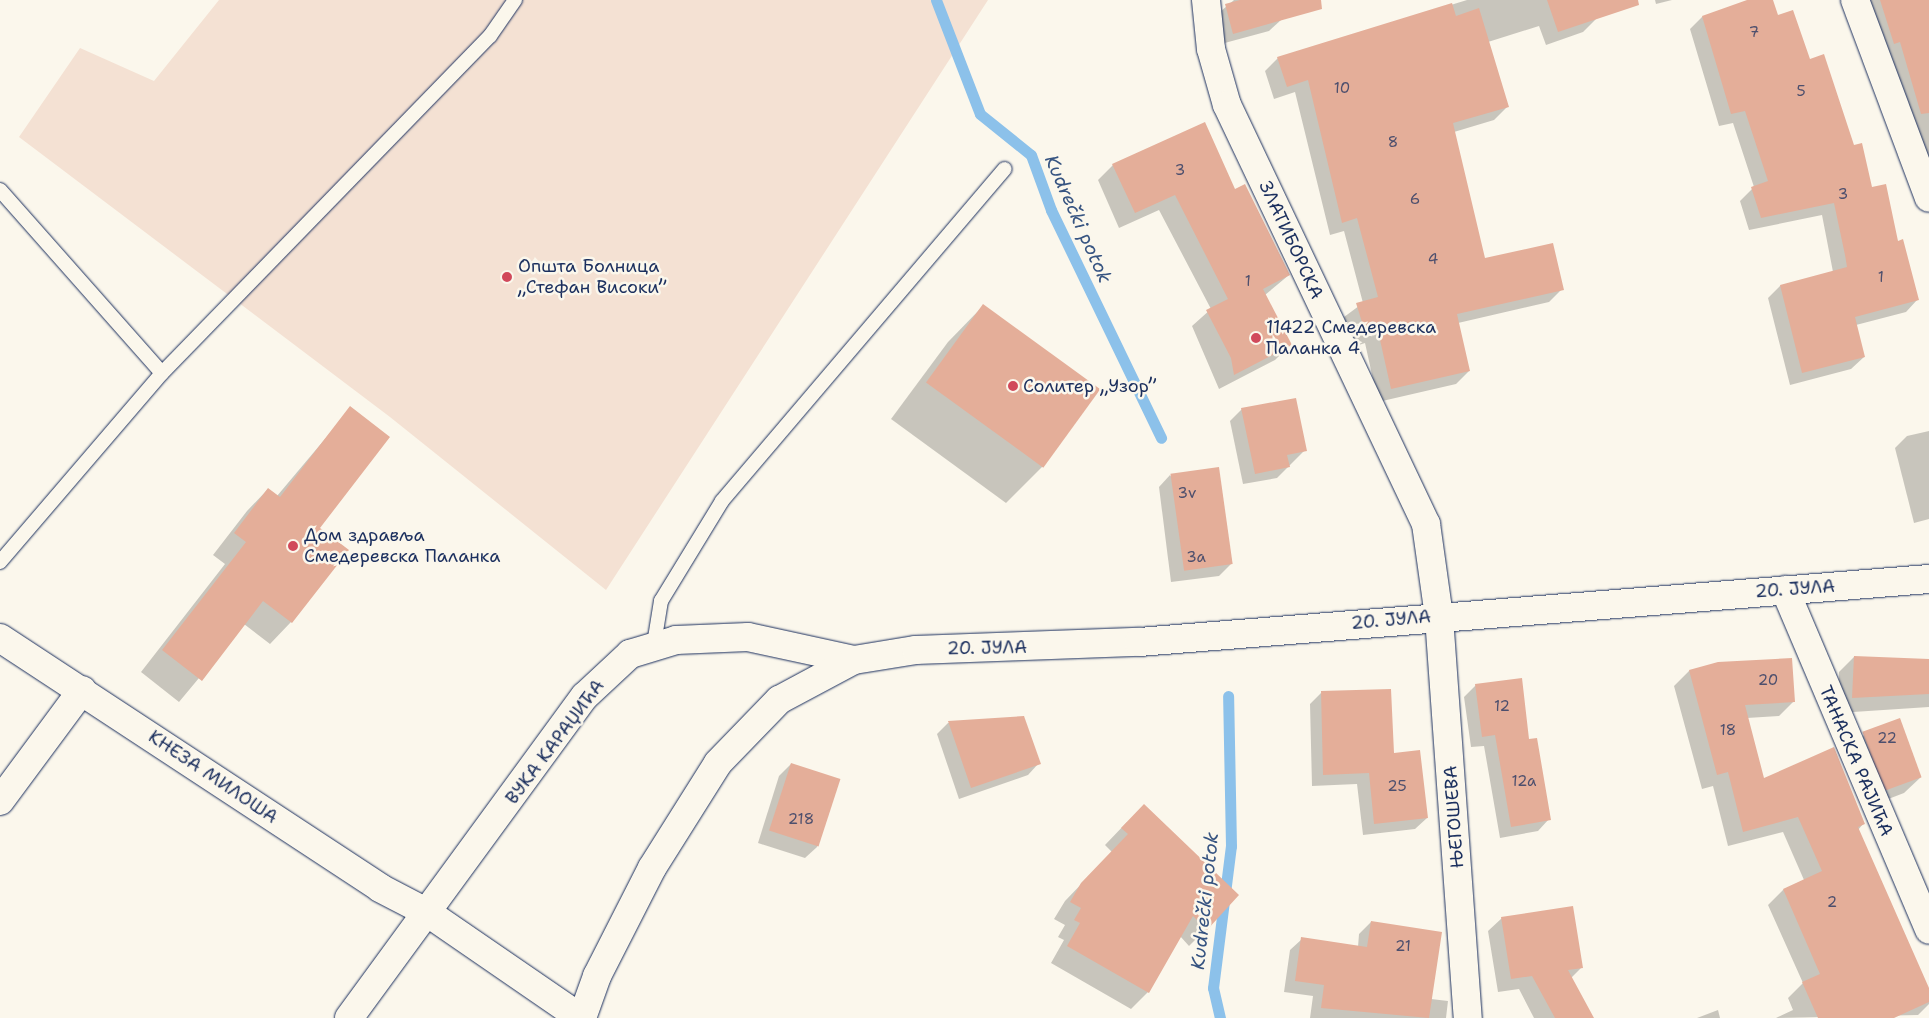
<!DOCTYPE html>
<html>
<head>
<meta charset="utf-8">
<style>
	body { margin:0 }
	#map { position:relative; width:1929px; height:1018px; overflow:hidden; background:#fbf7ec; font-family:"Shantell Sans",sans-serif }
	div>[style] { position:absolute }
	.built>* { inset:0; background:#f4e1d3 }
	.shadow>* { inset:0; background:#0003 }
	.stream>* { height:11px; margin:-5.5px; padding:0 5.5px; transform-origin:5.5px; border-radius:5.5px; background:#8cc1ea }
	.building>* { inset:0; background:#e4ae99; transform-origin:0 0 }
	.roads { filter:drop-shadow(0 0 1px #1b2f5e) drop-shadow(0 0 1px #1b2f5e) }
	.lane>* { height:14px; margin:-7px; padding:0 7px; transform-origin:7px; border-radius:7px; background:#fbf7ec }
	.street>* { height:28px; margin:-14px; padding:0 14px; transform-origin:14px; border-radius:14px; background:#fbf7ec }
	.secondary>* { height:28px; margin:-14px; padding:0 14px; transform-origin:14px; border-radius:14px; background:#fbf7ec }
	.dots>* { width:14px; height:14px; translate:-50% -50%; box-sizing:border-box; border:2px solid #fbf7ec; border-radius:50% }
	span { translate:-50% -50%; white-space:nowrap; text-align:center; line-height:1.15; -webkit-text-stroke:5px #fbf7ec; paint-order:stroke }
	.number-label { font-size:15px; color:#4d4f6d }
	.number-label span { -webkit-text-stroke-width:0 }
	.street-label { font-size:18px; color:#1b2f5e }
	.poi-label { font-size:18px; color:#1b2f5e }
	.left { translate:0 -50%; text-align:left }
	.water-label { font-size:19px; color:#375481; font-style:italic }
</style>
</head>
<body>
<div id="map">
	<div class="built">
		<i style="clip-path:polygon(219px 0,988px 0,606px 590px,390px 417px,19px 137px,80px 48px,154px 81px)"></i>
	</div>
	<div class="shadow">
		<i style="clip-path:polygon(1234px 0,1275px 0,1281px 20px,1269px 31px,1221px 44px,1214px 17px)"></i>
		<i style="clip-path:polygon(1467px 0,1589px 0,1596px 19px,1583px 32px,1546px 45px,1539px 26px,1488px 42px,1507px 107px,1494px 120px,1454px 132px,1484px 260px,1562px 289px,1549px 302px,1458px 323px,1469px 371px,1456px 384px,1378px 402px,1365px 343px,1353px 347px,1344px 317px,1363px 303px,1344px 231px,1330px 235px,1295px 92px,1274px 99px,1265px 71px,1278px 58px)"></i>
		<i style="clip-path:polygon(1655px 0,1672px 0,1656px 4px)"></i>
		<i style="clip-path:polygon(1751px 0,1772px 0,1778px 17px,1809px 61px,1853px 146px,1918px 299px,1906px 312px,1856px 325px,1864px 357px,1851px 369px,1790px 385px,1768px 298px,1780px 286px,1833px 272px,1822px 215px,1749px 230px,1740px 201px,1754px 187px,1733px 123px,1719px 126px,1690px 29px,1702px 17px)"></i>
		<i style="clip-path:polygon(1854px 0,1929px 0,1929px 197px)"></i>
		<i style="clip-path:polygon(1113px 165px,1235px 191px,1289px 275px,1265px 295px,1290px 345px,1275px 360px,1219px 389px,1192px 326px,1211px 309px,1159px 210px,1119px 228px,1098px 180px)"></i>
		<i style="clip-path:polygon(983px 306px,1098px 390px,1042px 467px,1006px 503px,891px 419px,948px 342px)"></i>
		<i style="clip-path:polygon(351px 408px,291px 622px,270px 644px,244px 624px,179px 702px,141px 672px,225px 564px,213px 555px,247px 511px,268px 489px,277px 496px)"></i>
		<i style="clip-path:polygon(1242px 409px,1305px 450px,1277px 478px,1243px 484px,1230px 421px)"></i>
		<i style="clip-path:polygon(1929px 431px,1929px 519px,1914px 523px,1895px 448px,1907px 436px)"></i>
		<i style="clip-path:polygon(1170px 475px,1231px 564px,1219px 576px,1171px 582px,1159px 487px)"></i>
		<i style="clip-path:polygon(1854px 657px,1929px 660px,1929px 707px,1838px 713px,1839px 672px)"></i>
		<i style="clip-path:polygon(1718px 663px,1794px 701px,1779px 716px,1747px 718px,1763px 780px,1863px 824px,1858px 830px,1929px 991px,1929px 1004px,1918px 1015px,1776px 1018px,1793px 1010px,1788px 998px,1803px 983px,1768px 905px,1783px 890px,1804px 880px,1783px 832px,1728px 846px,1713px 786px,1702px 789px,1674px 686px,1689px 671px)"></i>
		<i style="clip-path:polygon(1476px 685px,1528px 741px,1549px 819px,1538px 831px,1500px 838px,1484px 746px,1471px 747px,1464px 697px)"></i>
		<i style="clip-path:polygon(1321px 693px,1393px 755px,1427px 818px,1415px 829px,1363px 835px,1357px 784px,1312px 786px,1310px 704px)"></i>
		<i style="clip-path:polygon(1023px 717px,1039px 763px,1028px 775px,959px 799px,937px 734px,948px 723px)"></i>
		<i style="clip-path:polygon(1864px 735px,1921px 777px,1904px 793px,1870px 806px,1847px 752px)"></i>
		<i style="clip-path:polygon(791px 764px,838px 780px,817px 847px,805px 858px,758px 843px,779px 776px)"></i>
		<i style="clip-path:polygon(1127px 822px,1206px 929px,1189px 946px,1180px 936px,1148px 992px,1131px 1009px,1051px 963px,1064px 940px,1058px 937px,1065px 925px,1054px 919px,1065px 901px,1112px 852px,1105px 845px)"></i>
		<i style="clip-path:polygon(1502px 918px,1581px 968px,1571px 978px,1592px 1018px,1534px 1018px,1519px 989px,1498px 992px,1488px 931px)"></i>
		<i style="clip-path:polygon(1371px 922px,1431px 999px,1448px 1001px,1446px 1018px,1310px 1018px,1313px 996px,1284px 992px,1290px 950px,1302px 939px,1358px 947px,1359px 934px)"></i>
		<i style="clip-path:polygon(1718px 1010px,1720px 1018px,1697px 1018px)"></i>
	</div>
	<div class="stream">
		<i style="left:936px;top:0;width:122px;rotate:68.9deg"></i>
		<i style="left:980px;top:114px;width:65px;rotate:38.8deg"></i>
		<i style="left:1031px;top:155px;width:59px;rotate:70deg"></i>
		<i style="left:1051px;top:210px;width:253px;rotate:64.2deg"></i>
		<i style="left:1220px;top:1018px;width:31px;rotate:-103deg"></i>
		<i style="left:1213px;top:988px;width:143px;rotate:-82.8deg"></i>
		<i style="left:1231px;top:846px;width:150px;rotate:-91.1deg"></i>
	</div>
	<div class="building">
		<i style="clip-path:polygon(1240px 0,1321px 0,1322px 9px,1233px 34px,1225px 4px)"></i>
		<i style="clip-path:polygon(1547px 0,1638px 0,1639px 5px,1558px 32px)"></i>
		<i style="clip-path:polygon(1747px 0,1773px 0,1778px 15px,1793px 10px,1810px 59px,1824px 54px,1854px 145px,1862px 143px,1872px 187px,1886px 184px,1898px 241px,1903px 239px,1919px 300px,1855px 317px,1865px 357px,1802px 373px,1780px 285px,1847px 267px,1845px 255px,1834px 203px,1761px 218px,1751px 187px,1768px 181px,1745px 111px,1731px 114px,1702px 16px)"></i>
		<i style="clip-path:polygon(1880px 0,1929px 0,1929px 113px,1921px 114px,1900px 42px,1894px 44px)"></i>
		<i style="clip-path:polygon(1452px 3px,1456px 16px,1479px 8px,1509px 107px,1453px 123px,1485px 258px,1553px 243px,1564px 290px,1457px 314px,1470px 371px,1391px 389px,1378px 331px,1366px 335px,1356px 303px,1378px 297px,1357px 218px,1342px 223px,1308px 80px,1287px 87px,1277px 57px)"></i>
		<i style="clip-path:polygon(1205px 122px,1235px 189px,1245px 184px,1290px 275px,1263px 289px,1292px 345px,1234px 375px,1231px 358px,1206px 310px,1228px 299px,1175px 195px,1135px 213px,1112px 164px)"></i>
		<i style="left:983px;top:304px;width:145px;height:97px;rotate:36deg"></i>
		<i style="clip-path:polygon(1296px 398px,1307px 451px,1287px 455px,1290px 467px,1255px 474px,1241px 408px)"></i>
		<i style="clip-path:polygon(350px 406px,390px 437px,320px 528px,349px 550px,292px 623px,263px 601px,202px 681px,162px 650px,246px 542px,234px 533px,268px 488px,280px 497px)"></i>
		<i style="left:1219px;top:467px;width:98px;height:49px;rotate:82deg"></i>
		<i style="clip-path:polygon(1854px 656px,1929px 659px,1929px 694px,1852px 698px)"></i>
		<i style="clip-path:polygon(1792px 658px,1795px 702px,1745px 705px,1764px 778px,1834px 747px,1865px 824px,1858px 827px,1929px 988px,1929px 1002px,1894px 1018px,1818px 1018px,1802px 982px,1820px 974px,1783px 889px,1822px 871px,1798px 817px,1743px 832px,1728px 772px,1717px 775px,1689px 670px,1718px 662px)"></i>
		<i style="clip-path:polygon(1522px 678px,1529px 739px,1537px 738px,1551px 820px,1511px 827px,1495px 735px,1482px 737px,1475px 684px)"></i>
		<i style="clip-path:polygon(1391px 689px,1394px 753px,1420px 750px,1428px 818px,1374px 824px,1369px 773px,1323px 775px,1321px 691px)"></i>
		<i style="clip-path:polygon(1024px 716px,1041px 764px,971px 788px,948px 721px)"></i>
		<i style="left:1900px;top:718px;width:63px;height:40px;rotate:70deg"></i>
		<i style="left:791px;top:763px;width:52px;height:71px;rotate:18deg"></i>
		<i style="clip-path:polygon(1144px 804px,1239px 895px,1207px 930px,1193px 916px,1149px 993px,1067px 946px,1080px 923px,1074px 920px,1081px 908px,1070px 902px,1081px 883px,1128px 834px,1121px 828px)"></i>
		<i style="clip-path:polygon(1573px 906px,1583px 968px,1568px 970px,1594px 1018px,1555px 1018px,1532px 976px,1511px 979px,1501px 917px)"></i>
		<i style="clip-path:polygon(1371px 921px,1442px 932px,1429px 1018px,1321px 1008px,1324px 985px,1295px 981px,1301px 937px,1367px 947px)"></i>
	</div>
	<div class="roads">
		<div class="lane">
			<i style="left:0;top:190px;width:244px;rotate:48.5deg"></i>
			<i style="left:0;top:562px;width:249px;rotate:-49.4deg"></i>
			<i style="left:162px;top:373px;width:470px;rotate:-45.8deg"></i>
			<i style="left:490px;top:36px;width:44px;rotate:-55.2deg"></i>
			<i style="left:654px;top:644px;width:44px;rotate:-80.8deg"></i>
			<i style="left:661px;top:601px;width:117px;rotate:-58.6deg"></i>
			<i style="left:722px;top:501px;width:436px;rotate:-49.6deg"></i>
		</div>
		<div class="street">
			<i style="left:1206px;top:0;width:49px;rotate:84.2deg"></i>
			<i style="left:1211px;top:49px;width:58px;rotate:74.1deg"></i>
			<i style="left:1227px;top:105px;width:464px;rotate:64.6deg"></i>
			<i style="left:1426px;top:524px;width:94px;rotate:82deg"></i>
			<i style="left:1439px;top:617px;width:402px;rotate:85.9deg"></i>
			<i style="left:1855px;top:0;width:211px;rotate:69.5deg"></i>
			<i style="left:1785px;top:590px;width:369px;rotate:67deg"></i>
			<i style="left:0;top:801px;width:138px;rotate:-53.5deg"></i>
		</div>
		<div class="secondary">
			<i style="left:0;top:638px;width:455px;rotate:33.3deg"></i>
			<i style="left:380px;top:888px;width:54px;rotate:27.5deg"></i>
			<i style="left:428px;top:913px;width:186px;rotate:34.5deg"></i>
			<i style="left:349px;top:1018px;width:399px;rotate:-53.8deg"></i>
			<i style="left:585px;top:696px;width:62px;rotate:-43deg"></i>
			<i style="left:630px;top:654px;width:48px;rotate:-16.9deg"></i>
			<i style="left:676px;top:640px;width:72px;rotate:-2.4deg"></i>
			<i style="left:748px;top:637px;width:108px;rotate:12.2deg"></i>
			<i style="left:582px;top:1018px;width:45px;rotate:-70.3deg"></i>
			<i style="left:597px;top:976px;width:121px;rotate:-63deg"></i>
			<i style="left:652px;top:868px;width:124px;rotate:-57.8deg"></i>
			<i style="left:718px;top:763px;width:88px;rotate:-45.9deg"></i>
			<i style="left:779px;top:700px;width:85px;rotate:-28.1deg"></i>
			<i style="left:854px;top:660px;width:63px;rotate:-9.2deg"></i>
			<i style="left:916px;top:650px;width:223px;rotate:-2.1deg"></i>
			<i style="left:1139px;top:642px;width:793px;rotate:-4.56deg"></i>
		</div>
	</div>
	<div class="dots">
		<i style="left:507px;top:277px;background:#d1495b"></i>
		<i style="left:1256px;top:338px;background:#d1495b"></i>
		<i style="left:1013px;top:386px;background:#d1495b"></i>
		<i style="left:293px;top:546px;background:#d1495b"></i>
	</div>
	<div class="number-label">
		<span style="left:1754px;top:33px">7</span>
		<span style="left:1342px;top:89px">10</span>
		<span style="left:1801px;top:92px">5</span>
		<span style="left:1393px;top:143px">8</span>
		<span style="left:1180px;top:171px">3</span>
		<span style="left:1843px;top:195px">3</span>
		<span style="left:1415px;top:200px">6</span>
		<span style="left:1433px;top:260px">4</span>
		<span style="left:1881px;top:278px">1</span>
		<span style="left:1248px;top:282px">1</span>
		<span style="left:1187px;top:494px">3v</span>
		<span style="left:1196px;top:558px">3a</span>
		<span style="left:1768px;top:681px">20</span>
		<span style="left:1502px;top:707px">12</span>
		<span style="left:1728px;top:731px">18</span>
		<span style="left:1887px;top:739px">22</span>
		<span style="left:1524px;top:782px">12a</span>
		<span style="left:1397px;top:787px">25</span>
		<span style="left:801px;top:820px">218</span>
		<span style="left:1832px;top:903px">2</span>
		<span style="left:1403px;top:947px">21</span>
	</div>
	<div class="street-label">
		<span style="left:1291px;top:240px;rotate:65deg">ЗЛАТИБОРСКА</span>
		<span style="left:1795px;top:589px;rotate:-4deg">20. ЈУЛА</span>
		<span style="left:1391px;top:620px;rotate:-5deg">20. ЈУЛА</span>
		<span style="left:987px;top:648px;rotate:-1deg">20. ЈУЛА</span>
		<span style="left:555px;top:742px;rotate:-53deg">ВУКА КАРАЏИЋА</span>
		<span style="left:1856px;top:761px;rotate:67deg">ТАНАСКА РАЈИЋА</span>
		<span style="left:213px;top:777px;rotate:34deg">КНЕЗА МИЛОША</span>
		<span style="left:1454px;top:817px;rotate:-94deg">ЊЕГОШЕВА</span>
	</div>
	<div class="poi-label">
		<span class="left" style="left:518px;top:277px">Општа Болница<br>„Стефан Високи”</span>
		<span class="left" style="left:1266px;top:338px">11422 Смедеревска<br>Паланка 4</span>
		<span class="left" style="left:1023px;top:386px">Солитер „Узор”</span>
		<span class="left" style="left:304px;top:546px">Дом здравља<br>Смедеревска Паланка</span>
	</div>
	<div class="water-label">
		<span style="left:1078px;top:219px;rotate:66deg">Kudrečki potok</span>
		<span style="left:1205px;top:901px;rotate:-84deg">Kudrečki potok</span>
	</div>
</div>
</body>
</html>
